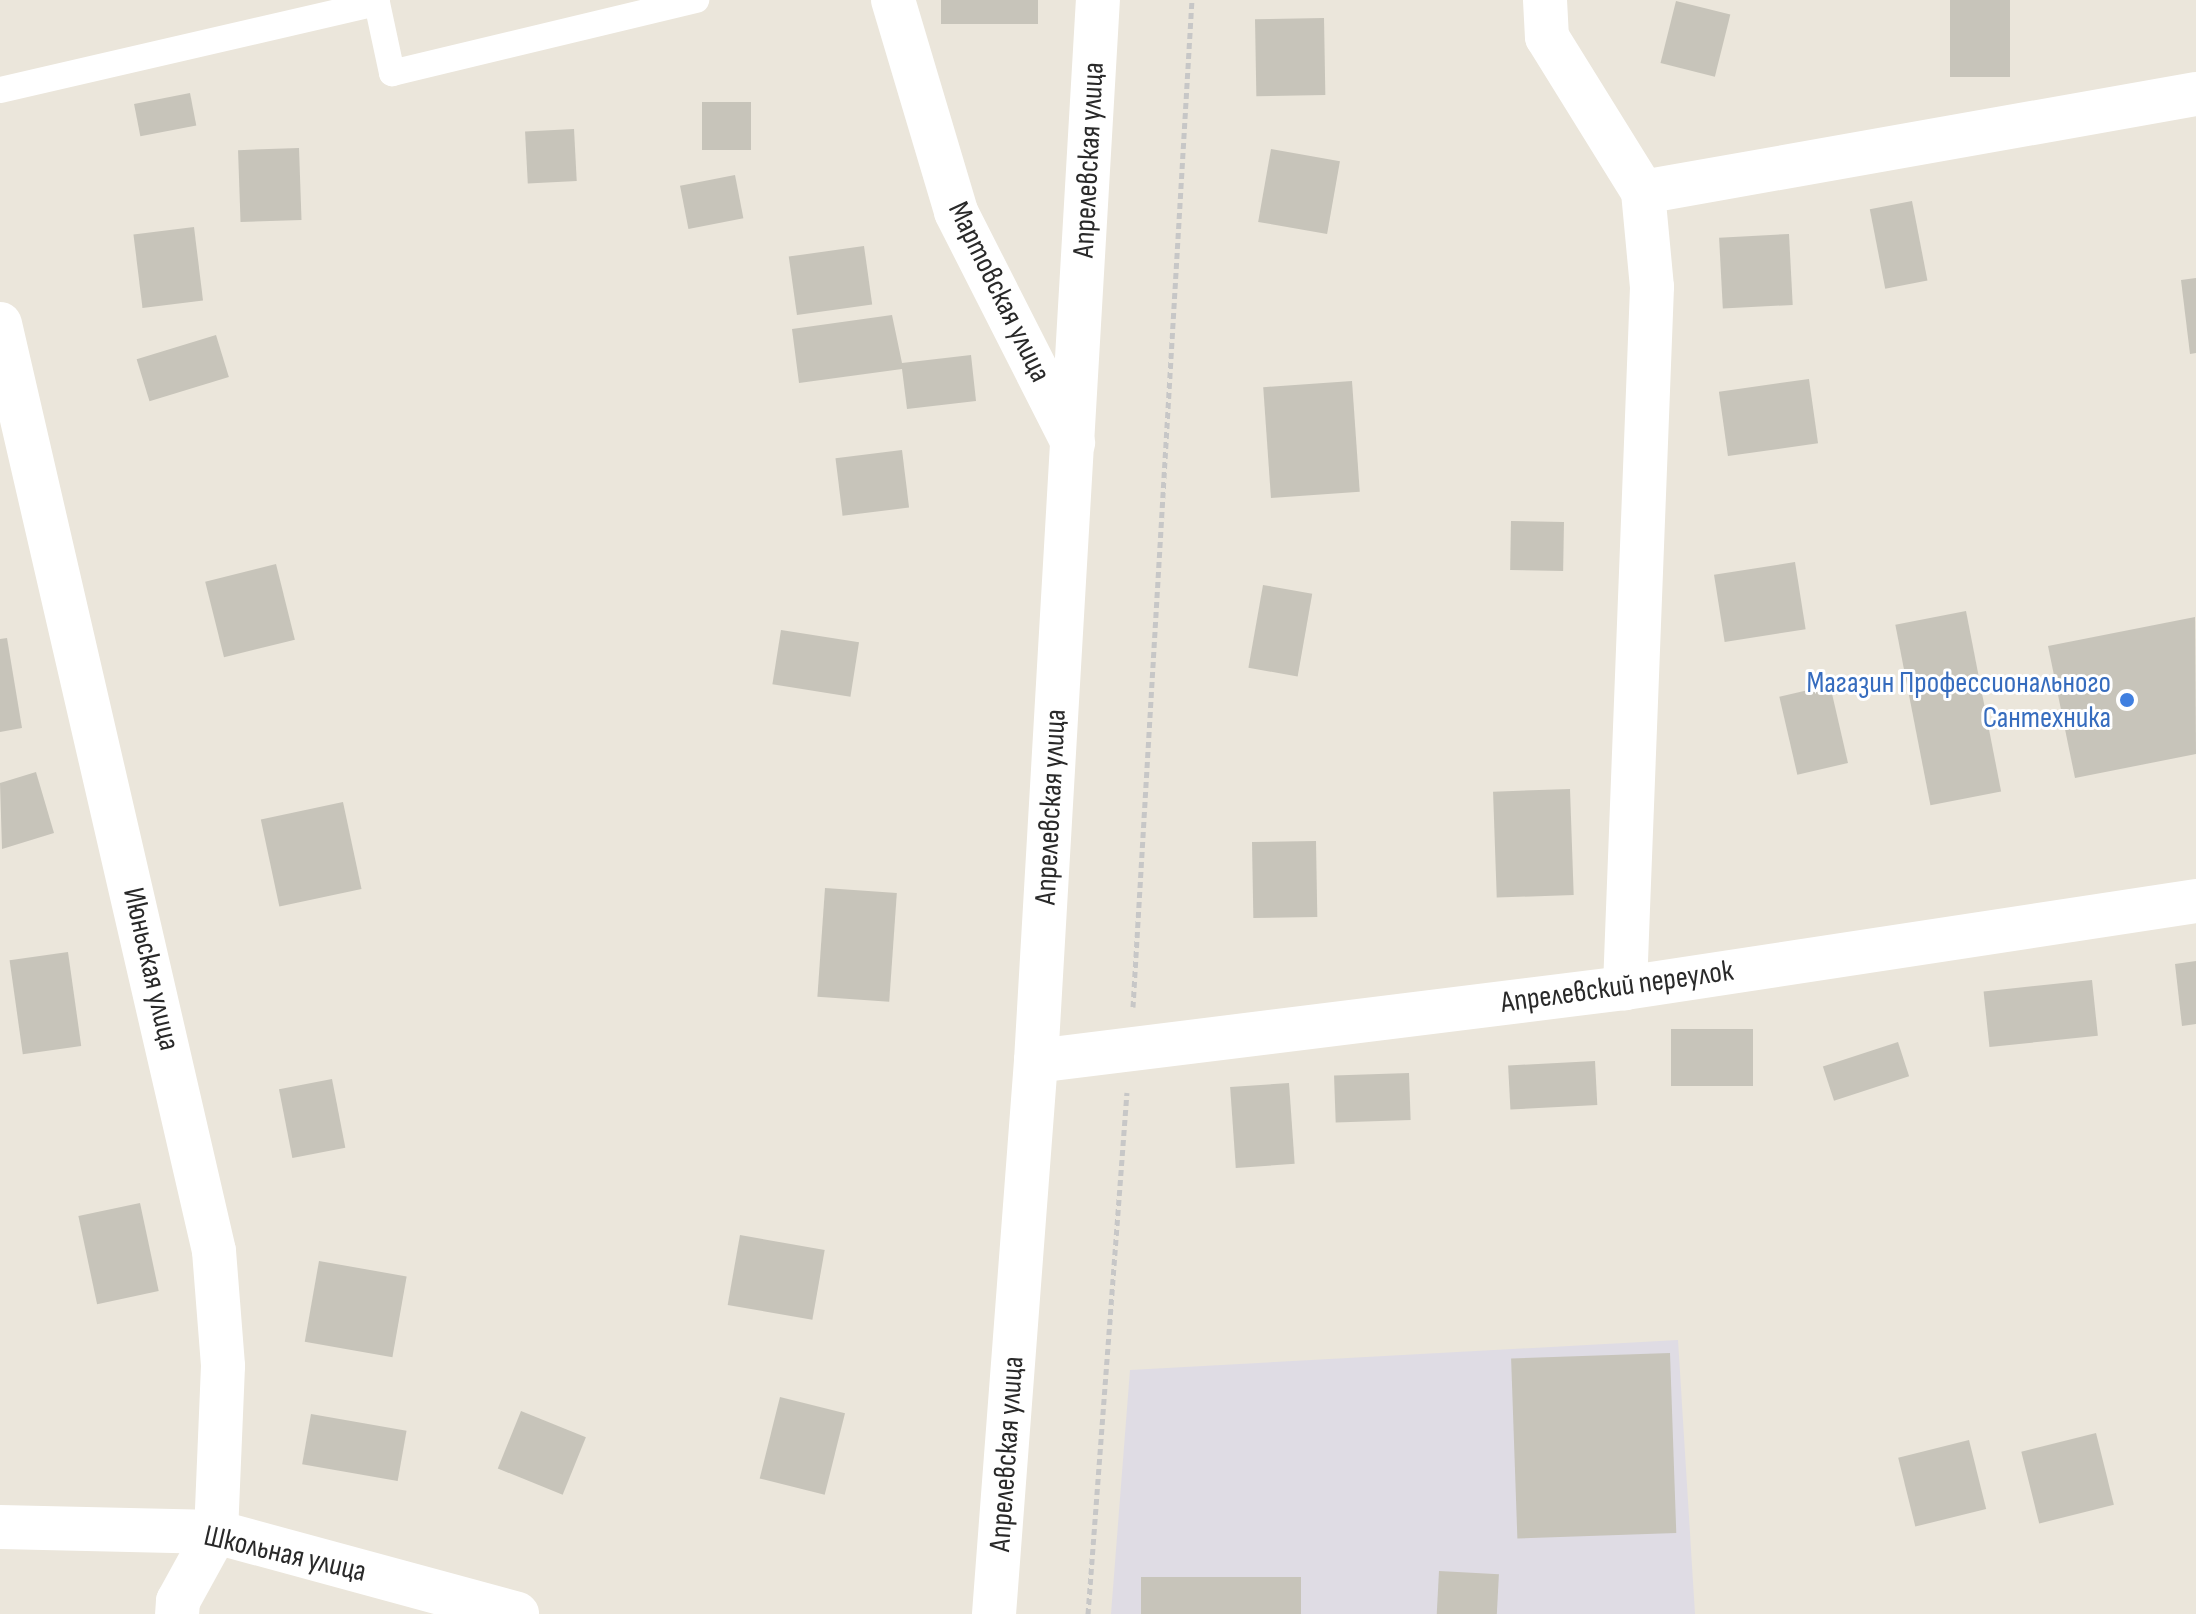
<!DOCTYPE html>
<html>
<head>
<meta charset="utf-8">
<style>
	body { margin:0 }
	#map { position:relative; width:2196px; height:1614px; overflow:hidden; background:#ebe6db; font-family:"Sofia Sans Condensed",sans-serif }
	div>[style] { position:absolute }
	.industrial>* { inset:0; background:#dfdce4 }
	.building>* { inset:0; background:#c7c4ba; transform-origin:0 0 }
	.path>* { height:5px; margin-top:-2.5px; transform-origin:0; background:repeating-linear-gradient(90deg,#c7c7c7 0 6px,transparent 0 10px) }
	.service>* { height:26px; margin:-13px; padding:0 13px; transform-origin:13px; border-radius:13px; background:#fff }
	.minor>* { height:44px; margin:-22px; padding:0 22px; transform-origin:22px; border-radius:22px; background:#fff }
	.tertiary>* { height:44px; margin:-22px; padding:0 22px; transform-origin:22px; border-radius:22px; background:#fff }
	.dots>* { width:22px; height:22px; translate:-50% -50%; box-sizing:border-box; border:4px solid #fff; border-radius:50% }
	span { translate:-50% -50%; white-space:nowrap; text-align:center; line-height:1.15; -webkit-text-stroke:6px #fff; paint-order:stroke }
	.street-label { font-size:30px; color:#292929 }
	.shop-label { font-size:30px; color:#366cbe }
	.right { translate:-100% -50%; text-align:right }
</style>
</head>
<body>
<div id="map">
	<div class="industrial">
		<i style="clip-path:polygon(1678px 1340px,1695px 1614px,1111px 1614px,1130px 1370px)"></i>
	</div>
	<div class="building">
		<i style="left:941px;top:0;width:97px;height:24px"></i>
		<i style="left:1950px;top:0;width:60px;height:77px"></i>
		<i style="left:1676px;top:1px;width:56px;height:64px;rotate:14deg"></i>
		<i style="left:1324px;top:18px;width:77px;height:69px;rotate:89deg"></i>
		<i style="left:190px;top:93px;width:33px;height:57px;rotate:79deg"></i>
		<i style="left:702px;top:102px;width:49px;height:48px"></i>
		<i style="left:574px;top:129px;width:52px;height:49px;rotate:87deg"></i>
		<i style="left:299px;top:148px;width:72px;height:61px;rotate:88deg"></i>
		<i style="left:1271px;top:149px;width:70px;height:74px;rotate:10deg"></i>
		<i style="left:735px;top:175px;width:44px;height:56px;rotate:79deg"></i>
		<i style="left:1912px;top:201px;width:81px;height:43px;rotate:79deg"></i>
		<i style="left:194px;top:227px;width:74px;height:61px;rotate:83deg"></i>
		<i style="left:1789px;top:234px;width:71px;height:70px;rotate:87deg"></i>
		<i style="left:864px;top:246px;width:59px;height:76px;rotate:82deg"></i>
		<i style="clip-path:polygon(2196px 278px,2196px 353px,2190px 354px,2181px 280px)"></i>
		<i style="clip-path:polygon(892px 315px,902px 363px,971px 355px,976px 401px,907px 409px,902px 369px,799px 383px,792px 329px)"></i>
		<i style="left:216px;top:335px;width:44px;height:83px;rotate:73deg"></i>
		<i style="left:1809px;top:379px;width:65px;height:91px;rotate:82deg"></i>
		<i style="left:1352px;top:381px;width:111px;height:89px;rotate:86deg"></i>
		<i style="left:902px;top:450px;width:58px;height:67px;rotate:83deg"></i>
		<i style="left:1511px;top:521px;width:53px;height:49px;rotate:1deg"></i>
		<i style="left:1795px;top:562px;width:68px;height:82px;rotate:81deg"></i>
		<i style="left:276px;top:564px;width:78px;height:73px;rotate:76deg"></i>
		<i style="left:1263px;top:585px;width:50px;height:84px;rotate:10deg"></i>
		<i style="left:1966px;top:611px;width:184px;height:72px;rotate:79deg"></i>
		<i style="clip-path:polygon(2195px 617px,2196px 754px,2075px 778px,2048px 646px)"></i>
		<i style="left:781px;top:630px;width:79px;height:55px;rotate:9deg"></i>
		<i style="clip-path:polygon(7px 638px,22px 728px,0 732px,0 639px)"></i>
		<i style="left:1830px;top:685px;width:80px;height:52px;rotate:77deg"></i>
		<i style="clip-path:polygon(36px 772px,54px 833px,2px 849px,0 783px)"></i>
		<i style="left:1570px;top:789px;width:106px;height:77px;rotate:88deg"></i>
		<i style="left:343px;top:802px;width:89px;height:84px;rotate:78deg"></i>
		<i style="left:1316px;top:841px;width:76px;height:64px;rotate:89deg"></i>
		<i style="left:825px;top:888px;width:72px;height:109px;rotate:4deg"></i>
		<i style="left:68px;top:952px;width:95px;height:59px;rotate:82deg"></i>
		<i style="clip-path:polygon(2196px 961px,2196px 1024px,2182px 1026px,2175px 964px)"></i>
		<i style="left:2092px;top:980px;width:56px;height:109px;rotate:84deg"></i>
		<i style="left:1671px;top:1029px;width:82px;height:57px"></i>
		<i style="left:1898px;top:1042px;width:36px;height:79px;rotate:72deg"></i>
		<i style="left:1595px;top:1061px;width:44px;height:87px;rotate:87deg"></i>
		<i style="left:1409px;top:1073px;width:47px;height:75px;rotate:88deg"></i>
		<i style="left:332px;top:1079px;width:70px;height:54px;rotate:79deg"></i>
		<i style="left:1289px;top:1083px;width:81px;height:59px;rotate:86deg"></i>
		<i style="left:140px;top:1203px;width:90px;height:63px;rotate:78deg"></i>
		<i style="left:740px;top:1235px;width:86px;height:71px;rotate:10deg"></i>
		<i style="left:319px;top:1261px;width:89px;height:82px;rotate:10deg"></i>
		<i style="left:1670px;top:1353px;width:180px;height:159px;rotate:88deg"></i>
		<i style="left:780px;top:1397px;width:67px;height:84px;rotate:14deg"></i>
		<i style="left:521px;top:1411px;width:70px;height:62px;rotate:22deg"></i>
		<i style="left:311px;top:1414px;width:97px;height:51px;rotate:10deg"></i>
		<i style="left:2096px;top:1433px;width:74px;height:77px;rotate:76deg"></i>
		<i style="left:1969px;top:1440px;width:71px;height:73px;rotate:76deg"></i>
		<i style="left:1439px;top:1571px;width:60px;height:43px;rotate:3deg"></i>
		<i style="left:1141px;top:1577px;width:160px;height:37px"></i>
	</div>
	<div class="path">
		<i style="left:1133px;top:1007px;width:1009px;rotate:-86.65deg"></i>
		<i style="left:1088px;top:1614px;width:523px;rotate:-85.73deg"></i>
	</div>
	<div class="service">
		<i style="left:0;top:90px;width:387px;rotate:-13deg"></i>
		<i style="left:377px;top:3px;width:72px;rotate:77.9deg"></i>
		<i style="left:392px;top:73px;width:313px;rotate:-13.5deg"></i>
	</div>
	<div class="minor">
		<i style="left:893px;top:0;width:221px;rotate:73.4deg"></i>
		<i style="left:956px;top:212px;width:259px;rotate:63.1deg"></i>
		<i style="left:1545px;top:0;width:37px;rotate:87deg"></i>
		<i style="left:1547px;top:37px;width:182px;rotate:58.2deg"></i>
		<i style="left:1643px;top:192px;width:95px;rotate:84.6deg"></i>
		<i style="left:1652px;top:287px;width:702px;rotate:92.21deg"></i>
		<i style="left:1643px;top:192px;width:562px;rotate:-10.05deg"></i>
		<i style="left:0;top:324px;width:951px;rotate:77deg"></i>
		<i style="left:214px;top:1251px;width:115px;rotate:85.5deg"></i>
		<i style="left:223px;top:1366px;width:166px;rotate:92.4deg"></i>
		<i style="left:216px;top:1532px;width:79px;rotate:118.8deg"></i>
		<i style="left:178px;top:1601px;width:13px;rotate:94deg"></i>
		<i style="left:1036px;top:1061px;width:594px;rotate:-7.07deg"></i>
		<i style="left:1625px;top:988px;width:578px;rotate:-8.66deg"></i>
		<i style="left:0;top:1527px;width:216px;rotate:1.3deg"></i>
		<i style="left:216px;top:1532px;width:312px;rotate:15.2deg"></i>
	</div>
	<div class="tertiary">
		<i style="left:994px;top:1614px;width:555px;rotate:-85.66deg"></i>
		<i style="left:1036px;top:1061px;width:1063px;rotate:-86.66deg"></i>
	</div>
	<div class="dots">
		<i style="left:2127px;top:700px;background:#3f7fe0"></i>
	</div>
	<div class="street-label">
		<span style="left:1089px;top:160px;rotate:-87deg">Апрелевская улица</span>
		<span style="left:999px;top:292px;rotate:64deg">Мартовская улица</span>
		<span style="left:1051px;top:807px;rotate:-87deg">Апрелевская улица</span>
		<span style="left:151px;top:969px;rotate:77deg">Июньская улица</span>
		<span style="left:1617px;top:987px;rotate:-8deg">Апрелевский переулок</span>
		<span style="left:1007px;top:1454px;rotate:-86deg">Апрелевская улица</span>
		<span style="left:285px;top:1554px;rotate:13deg">Школьная улица</span>
	</div>
	<div class="shop-label">
		<span class="right" style="left:2111px;top:700px">Магазин Профессионального<br>Сантехника</span>
	</div>
</div>
</body>
</html>
